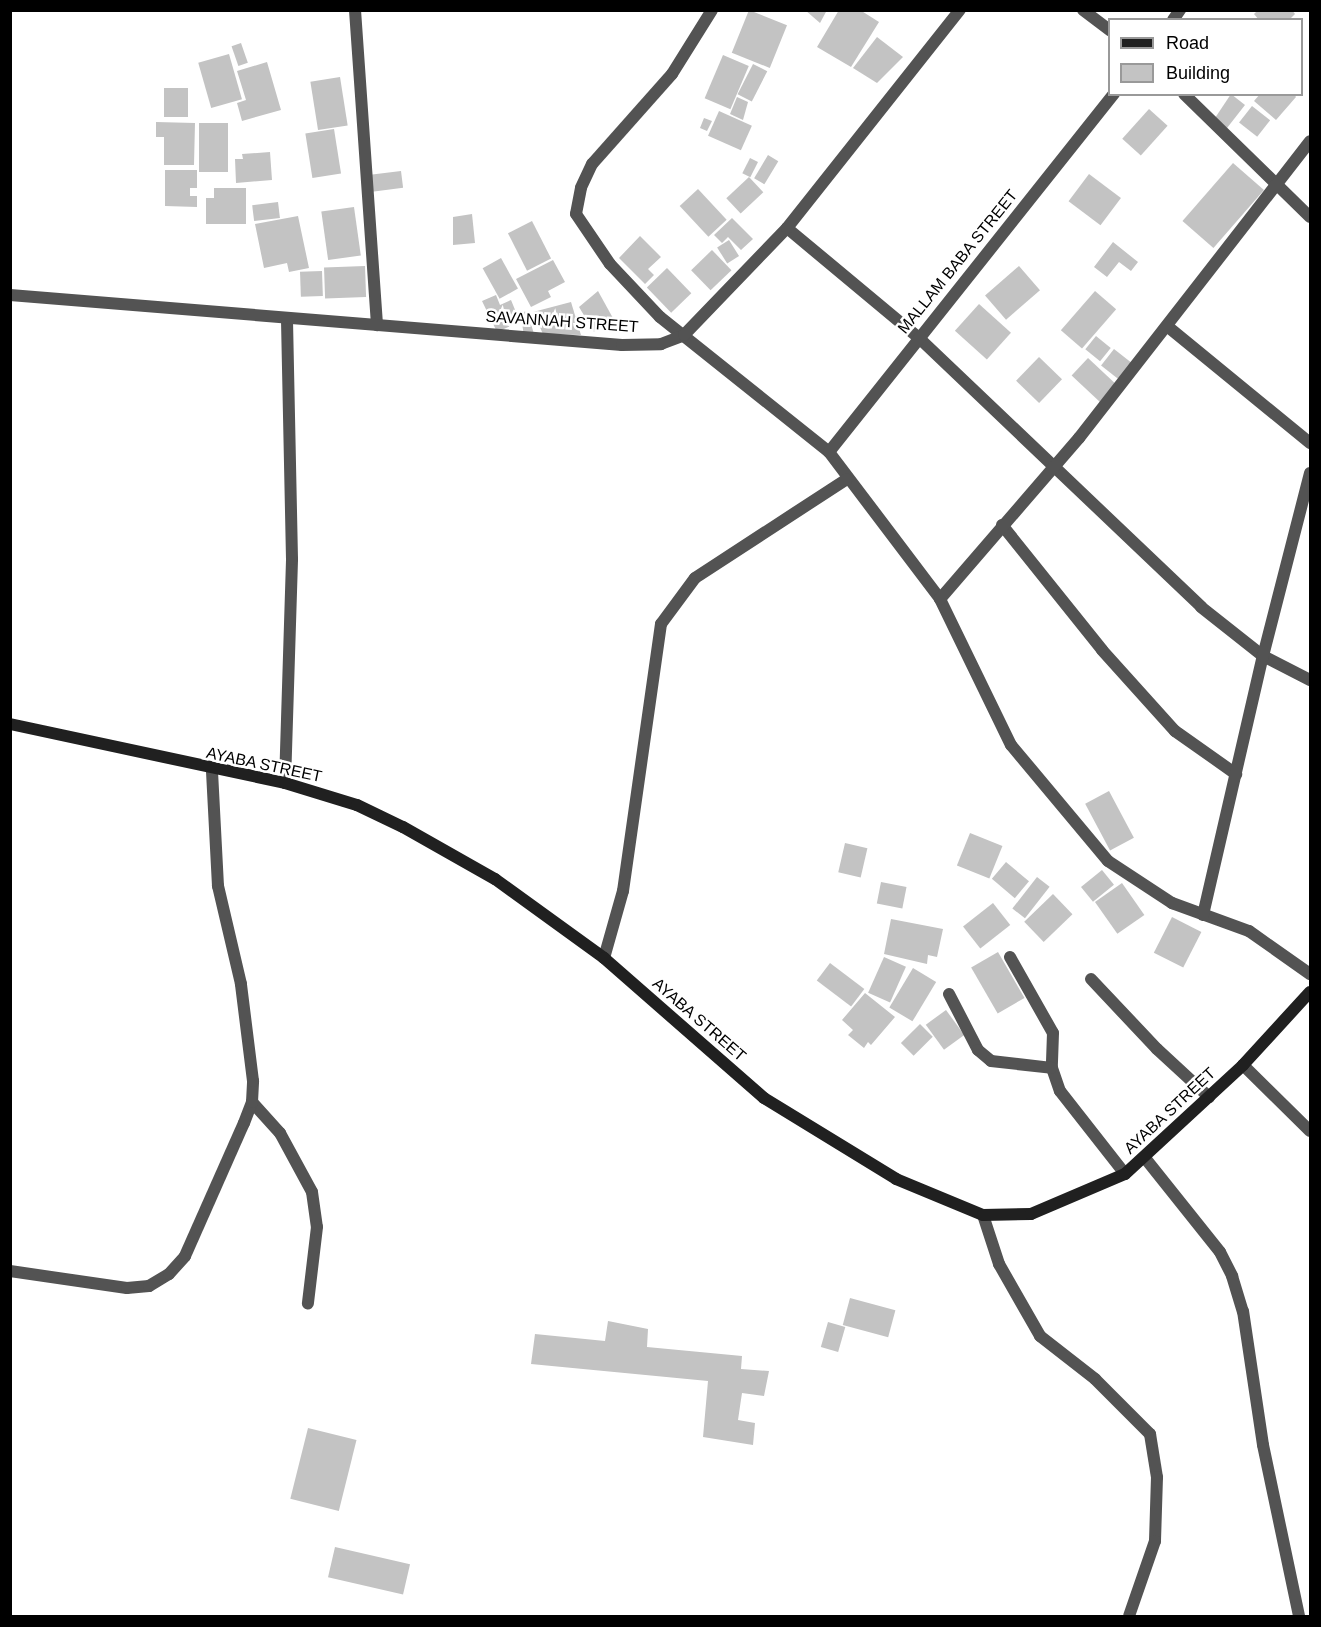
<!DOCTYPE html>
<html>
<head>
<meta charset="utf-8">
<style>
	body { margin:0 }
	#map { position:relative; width:1321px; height:1627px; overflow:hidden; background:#fff; font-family:Arial,sans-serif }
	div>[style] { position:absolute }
	.building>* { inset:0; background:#c3c3c3; transform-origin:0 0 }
	.minor>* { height:12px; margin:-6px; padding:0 6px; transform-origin:6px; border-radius:6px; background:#535353 }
	.tertiary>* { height:12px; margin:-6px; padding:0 6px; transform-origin:6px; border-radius:6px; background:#535353 }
	.secondary>* { height:12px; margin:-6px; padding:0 6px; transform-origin:6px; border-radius:6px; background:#202020 }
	span { translate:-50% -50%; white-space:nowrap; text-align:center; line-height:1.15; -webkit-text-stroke:5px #fff; paint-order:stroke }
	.street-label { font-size:16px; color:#000 }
	.frame { position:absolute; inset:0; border:12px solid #000; pointer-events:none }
	.legend { position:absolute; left:1108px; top:18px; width:195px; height:78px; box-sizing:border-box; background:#fff; border:2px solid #999; margin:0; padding:8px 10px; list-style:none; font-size:18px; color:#000 }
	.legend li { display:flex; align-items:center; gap:12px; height:30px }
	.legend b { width:30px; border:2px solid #999 }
</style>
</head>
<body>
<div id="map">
	<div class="building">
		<i style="left:749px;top:10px;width:41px;height:46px;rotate:22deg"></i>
		<i style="clip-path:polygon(805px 10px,827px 10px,820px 23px)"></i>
		<i style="clip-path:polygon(839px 10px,860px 10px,879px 22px,851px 67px,817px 47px)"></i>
		<i style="clip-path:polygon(1258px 10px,1292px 10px,1295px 14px,1289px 20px,1259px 20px,1254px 14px)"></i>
		<i style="clip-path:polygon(877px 37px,903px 57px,877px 83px,853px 68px)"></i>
		<i style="left:241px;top:43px;width:21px;height:10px;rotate:71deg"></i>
		<i style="left:229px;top:54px;width:47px;height:32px;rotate:74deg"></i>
		<i style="left:723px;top:55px;width:28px;height:47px;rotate:23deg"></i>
		<i style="clip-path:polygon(267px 62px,281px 110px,242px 121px,237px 103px,246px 100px,237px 71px)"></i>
		<i style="left:753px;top:64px;width:16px;height:34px;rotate:27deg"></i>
		<i style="left:340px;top:77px;width:49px;height:30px;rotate:81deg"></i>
		<i style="left:164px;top:88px;width:24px;height:29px"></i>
		<i style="clip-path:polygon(1231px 94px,1245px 105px,1227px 128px,1215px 118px)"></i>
		<i style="clip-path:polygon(1260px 94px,1294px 94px,1296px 97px,1276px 120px,1254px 101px)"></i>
		<i style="clip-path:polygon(737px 97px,748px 102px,743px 120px,730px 114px)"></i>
		<i style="left:1252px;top:106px;width:23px;height:21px;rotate:38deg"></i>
		<i style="left:1149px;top:109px;width:25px;height:40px;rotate:42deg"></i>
		<i style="left:719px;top:111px;width:36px;height:27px;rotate:24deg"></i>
		<i style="clip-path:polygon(704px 118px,712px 121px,707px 131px,700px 128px)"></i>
		<i style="clip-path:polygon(156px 122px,195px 123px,194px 165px,164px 165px,164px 137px,156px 137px)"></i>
		<i style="left:199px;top:123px;width:29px;height:49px"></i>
		<i style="left:334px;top:129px;width:45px;height:29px;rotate:81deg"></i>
		<i style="clip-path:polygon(270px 152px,272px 180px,236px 183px,235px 159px,243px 159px,242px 154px)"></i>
		<i style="left:768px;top:155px;width:12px;height:27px;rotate:31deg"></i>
		<i style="left:750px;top:158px;width:9px;height:17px;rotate:27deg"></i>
		<i style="left:1233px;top:163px;width:41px;height:77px;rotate:41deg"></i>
		<i style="clip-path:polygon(165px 170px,197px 170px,197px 188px,190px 188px,190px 196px,197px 196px,197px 207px,165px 206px)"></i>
		<i style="left:401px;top:171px;width:17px;height:33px;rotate:83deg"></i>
		<i style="left:1089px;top:174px;width:40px;height:34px;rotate:37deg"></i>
		<i style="left:749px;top:177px;width:21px;height:31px;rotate:47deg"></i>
		<i style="clip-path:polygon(214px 188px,246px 188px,246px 224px,206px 224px,206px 198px,214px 198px)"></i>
		<i style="left:698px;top:189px;width:42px;height:25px;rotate:47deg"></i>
		<i style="left:278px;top:202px;width:16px;height:26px;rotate:83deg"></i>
		<i style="left:354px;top:207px;width:49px;height:33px;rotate:82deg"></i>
		<i style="clip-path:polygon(472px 214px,475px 243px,453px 245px,453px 217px)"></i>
		<i style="clip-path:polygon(298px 216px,309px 268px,289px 272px,287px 263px,264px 268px,255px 224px)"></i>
		<i style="clip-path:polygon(732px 218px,753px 239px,741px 250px,728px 237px,722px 243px,714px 235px)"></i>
		<i style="left:532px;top:221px;width:42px;height:27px;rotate:63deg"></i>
		<i style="clip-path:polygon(640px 236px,661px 257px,648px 269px,654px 275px,645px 284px,619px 258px)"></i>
		<i style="left:729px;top:240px;width:19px;height:14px;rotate:58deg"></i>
		<i style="clip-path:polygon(1113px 242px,1138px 262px,1131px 271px,1119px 262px,1107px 277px,1094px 267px)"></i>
		<i style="left:712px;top:250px;width:28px;height:29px;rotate:46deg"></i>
		<i style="left:501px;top:258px;width:35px;height:21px;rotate:61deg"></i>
		<i style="clip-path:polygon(553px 260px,565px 282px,548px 291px,551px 297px,531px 307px,516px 279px)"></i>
		<i style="left:365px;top:266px;width:31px;height:41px;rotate:88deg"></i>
		<i style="left:1019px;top:266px;width:32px;height:45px;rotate:49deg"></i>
		<i style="left:667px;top:268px;width:35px;height:28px;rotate:46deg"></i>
		<i style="left:322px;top:271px;width:25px;height:22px;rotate:88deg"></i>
		<i style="clip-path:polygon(598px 291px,614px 320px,594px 332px,579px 307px)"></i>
		<i style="left:1095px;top:291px;width:28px;height:52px;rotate:41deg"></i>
		<i style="clip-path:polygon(496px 295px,500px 305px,511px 300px,520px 322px,497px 332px,482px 301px)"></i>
		<i style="clip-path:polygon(571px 302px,581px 335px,543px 334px,533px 312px)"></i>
		<i style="left:979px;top:304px;width:43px;height:36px;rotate:42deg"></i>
		<i style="clip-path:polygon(527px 311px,534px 334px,524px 335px,520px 313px)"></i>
		<i style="left:1096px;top:336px;width:19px;height:17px;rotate:39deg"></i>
		<i style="left:1114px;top:349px;width:23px;height:21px;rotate:38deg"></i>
		<i style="left:1039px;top:357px;width:32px;height:33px;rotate:44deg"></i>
		<i style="left:1088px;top:358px;width:42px;height:24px;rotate:43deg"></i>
		<i style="left:1109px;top:791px;width:53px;height:27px;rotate:62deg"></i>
		<i style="left:970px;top:833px;width:35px;height:35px;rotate:22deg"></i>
		<i style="left:845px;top:843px;width:23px;height:30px;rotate:13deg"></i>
		<i style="left:1006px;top:862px;width:30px;height:22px;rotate:40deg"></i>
		<i style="left:1102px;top:870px;width:19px;height:27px;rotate:51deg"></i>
		<i style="left:1037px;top:877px;width:16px;height:40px;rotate:38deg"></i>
		<i style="left:881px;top:882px;width:26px;height:22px;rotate:11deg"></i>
		<i style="left:1122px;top:883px;width:39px;height:33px;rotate:55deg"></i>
		<i style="left:1053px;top:894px;width:28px;height:40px;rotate:46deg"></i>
		<i style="left:993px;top:903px;width:28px;height:38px;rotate:52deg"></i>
		<i style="left:1172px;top:917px;width:33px;height:40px;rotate:27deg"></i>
		<i style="clip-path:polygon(891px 919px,943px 929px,937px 957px,928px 955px,927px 964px,884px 954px)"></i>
		<i style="left:998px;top:952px;width:53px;height:31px;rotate:60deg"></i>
		<i style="left:884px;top:957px;width:24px;height:39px;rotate:24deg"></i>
		<i style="left:830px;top:963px;width:43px;height:22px;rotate:37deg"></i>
		<i style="left:913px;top:968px;width:27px;height:46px;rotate:31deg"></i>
		<i style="clip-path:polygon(865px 993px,895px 1017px,871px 1045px,868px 1042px,864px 1048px,848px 1035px,853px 1030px,842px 1020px)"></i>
		<i style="left:946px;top:1010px;width:31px;height:25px;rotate:54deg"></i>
		<i style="left:920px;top:1024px;width:18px;height:27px;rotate:45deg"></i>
		<i style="left:850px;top:1298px;width:47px;height:28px;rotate:15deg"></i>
		<i style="clip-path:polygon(608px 1321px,648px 1329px,647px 1347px,742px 1356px,741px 1369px,769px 1371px,764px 1396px,742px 1393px,738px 1420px,755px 1423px,753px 1445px,703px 1437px,708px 1381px,531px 1364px,535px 1334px,605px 1341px)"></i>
		<i style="left:828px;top:1322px;width:18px;height:26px;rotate:16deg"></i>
		<i style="left:308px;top:1428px;width:50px;height:73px;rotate:14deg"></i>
		<i style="left:335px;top:1547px;width:77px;height:31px;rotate:13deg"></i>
	</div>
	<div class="minor">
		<i style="left:355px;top:10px;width:316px;rotate:86deg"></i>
		<i style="left:712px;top:10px;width:75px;rotate:122deg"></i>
		<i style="left:672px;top:74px;width:120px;rotate:131.6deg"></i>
		<i style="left:592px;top:164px;width:26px;rotate:115deg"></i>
		<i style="left:581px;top:188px;width:26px;rotate:101deg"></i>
		<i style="left:576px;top:214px;width:60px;rotate:55.8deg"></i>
		<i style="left:610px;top:264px;width:73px;rotate:46.7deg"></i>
		<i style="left:660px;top:317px;width:216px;rotate:38.6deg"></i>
		<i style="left:829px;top:452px;width:184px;rotate:52.9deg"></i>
		<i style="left:940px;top:599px;width:162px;rotate:64.1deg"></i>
		<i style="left:1011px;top:745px;width:151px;rotate:50.1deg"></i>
		<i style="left:1108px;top:861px;width:77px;rotate:33.3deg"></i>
		<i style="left:1172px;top:903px;width:82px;rotate:20deg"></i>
		<i style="left:1249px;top:931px;width:75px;rotate:35.2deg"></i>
		<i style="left:1083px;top:10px;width:34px;rotate:37deg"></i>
		<i style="left:1173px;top:20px;width:12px;rotate:-55deg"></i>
		<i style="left:1184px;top:94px;width:176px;rotate:44.3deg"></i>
		<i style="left:787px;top:228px;width:172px;rotate:39.8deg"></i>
		<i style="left:919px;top:338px;width:390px;rotate:43.6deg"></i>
		<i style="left:1201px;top:607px;width:79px;rotate:38.3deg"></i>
		<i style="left:1263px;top:656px;width:53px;rotate:27.1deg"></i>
		<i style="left:1167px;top:326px;width:185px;rotate:39.3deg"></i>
		<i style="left:829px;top:452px;width:458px;rotate:-51.5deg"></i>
		<i style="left:1002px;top:525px;width:160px;rotate:51.3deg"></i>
		<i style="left:1102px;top:650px;width:109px;rotate:48deg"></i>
		<i style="left:1175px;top:731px;width:75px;rotate:35.2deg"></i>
		<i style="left:940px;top:599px;width:213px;rotate:-49.2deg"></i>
		<i style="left:1079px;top:438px;width:376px;rotate:-52.1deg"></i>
		<i style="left:285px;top:783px;width:224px;rotate:-88.2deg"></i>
		<i style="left:292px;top:559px;width:241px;rotate:-91.2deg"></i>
		<i style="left:1203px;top:915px;width:266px;rotate:-77deg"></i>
		<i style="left:1263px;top:656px;width:189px;rotate:-75.6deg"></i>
		<i style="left:1010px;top:957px;width:87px;rotate:60.5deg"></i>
		<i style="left:1053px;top:1033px;width:35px;rotate:92deg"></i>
		<i style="left:1052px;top:1068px;width:24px;rotate:71deg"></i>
		<i style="left:1060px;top:1091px;width:105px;rotate:51.9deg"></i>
		<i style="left:604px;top:958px;width:70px;rotate:-74.2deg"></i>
		<i style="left:623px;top:891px;width:270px;rotate:-81.9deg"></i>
		<i style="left:661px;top:624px;width:57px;rotate:-53.5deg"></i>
		<i style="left:695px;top:578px;width:181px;rotate:-33.1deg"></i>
		<i style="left:1091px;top:979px;width:96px;rotate:46.7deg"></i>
		<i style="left:1157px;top:1049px;width:71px;rotate:42.7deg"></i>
		<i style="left:949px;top:994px;width:63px;rotate:62.6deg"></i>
		<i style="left:978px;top:1050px;width:17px;rotate:40deg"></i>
		<i style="left:991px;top:1061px;width:61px;rotate:6.5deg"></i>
		<i style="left:1243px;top:1065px;width:94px;rotate:44.6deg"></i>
		<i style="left:252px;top:1102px;width:42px;rotate:47.9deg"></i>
		<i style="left:280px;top:1133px;width:67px;rotate:61.5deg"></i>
		<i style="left:312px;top:1192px;width:35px;rotate:82deg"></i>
		<i style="left:317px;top:1227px;width:77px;rotate:96.8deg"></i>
		<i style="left:1145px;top:1158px;width:120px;rotate:51.4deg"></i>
		<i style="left:1220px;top:1252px;width:27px;rotate:63deg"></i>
		<i style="left:1232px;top:1276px;width:37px;rotate:73deg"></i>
		<i style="left:1243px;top:1311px;width:135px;rotate:81.5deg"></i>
		<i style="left:1263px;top:1445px;width:175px;rotate:78.1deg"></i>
		<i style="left:983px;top:1215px;width:52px;rotate:71.9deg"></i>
		<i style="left:999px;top:1264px;width:83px;rotate:60.3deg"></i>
		<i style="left:1040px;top:1336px;width:70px;rotate:38deg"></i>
		<i style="left:1095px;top:1379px;width:78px;rotate:45deg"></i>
		<i style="left:1150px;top:1434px;width:44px;rotate:80.8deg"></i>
		<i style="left:1157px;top:1477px;width:64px;rotate:91.8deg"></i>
		<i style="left:1155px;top:1541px;width:79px;rotate:109.1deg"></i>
		<i style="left:10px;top:1271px;width:118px;rotate:8.3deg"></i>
		<i style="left:127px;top:1288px;width:22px;rotate:-5deg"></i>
		<i style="left:149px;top:1286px;width:23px;rotate:-31deg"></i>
		<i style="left:169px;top:1274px;width:24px;rotate:-48deg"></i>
		<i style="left:185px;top:1256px;width:145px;rotate:-66.1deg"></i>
		<i style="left:244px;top:1123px;width:22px;rotate:-69deg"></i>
		<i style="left:252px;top:1102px;width:21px;rotate:-87deg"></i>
		<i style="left:253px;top:1081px;width:98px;rotate:-97.1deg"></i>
		<i style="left:241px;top:984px;width:101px;rotate:-103.2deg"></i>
		<i style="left:218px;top:886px;width:116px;rotate:-93deg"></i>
	</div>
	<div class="tertiary">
		<i style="left:10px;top:295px;width:614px;rotate:4.67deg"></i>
		<i style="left:622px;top:345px;width:39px;rotate:-1deg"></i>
		<i style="left:661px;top:344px;width:25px;rotate:-21deg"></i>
		<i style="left:684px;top:335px;width:149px;rotate:-46.1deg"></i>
		<i style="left:787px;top:228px;width:278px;rotate:-51.6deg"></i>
	</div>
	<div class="secondary">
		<i style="left:10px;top:724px;width:281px;rotate:12.1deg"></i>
		<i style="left:285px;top:783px;width:75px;rotate:17deg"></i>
		<i style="left:357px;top:805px;width:51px;rotate:25.6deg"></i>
		<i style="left:403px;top:827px;width:106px;rotate:29.5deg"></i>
		<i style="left:495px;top:879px;width:135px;rotate:35.9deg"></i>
		<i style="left:604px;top:958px;width:213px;rotate:41.2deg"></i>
		<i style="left:764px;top:1098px;width:155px;rotate:31.5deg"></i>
		<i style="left:896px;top:1179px;width:94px;rotate:22.5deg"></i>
		<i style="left:983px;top:1215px;width:48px;rotate:-1.2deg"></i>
		<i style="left:1031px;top:1214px;width:102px;rotate:-23.1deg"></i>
		<i style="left:1125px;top:1174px;width:161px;rotate:-42.7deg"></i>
		<i style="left:1243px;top:1065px;width:99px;rotate:-47.5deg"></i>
	</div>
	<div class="street-label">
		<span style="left:958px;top:262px;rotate:-51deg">MALLAM BABA STREET</span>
		<span style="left:562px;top:322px;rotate:4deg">SAVANNAH STREET</span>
		<span style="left:264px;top:765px;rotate:12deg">AYABA STREET</span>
		<span style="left:699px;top:1020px;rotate:41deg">AYABA STREET</span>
		<span style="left:1170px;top:1111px;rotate:-43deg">AYABA STREET</span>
	</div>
	<div class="frame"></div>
	<ul class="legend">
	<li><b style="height:8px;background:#202020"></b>Road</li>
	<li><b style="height:16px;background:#c3c3c3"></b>Building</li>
	</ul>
</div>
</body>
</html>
